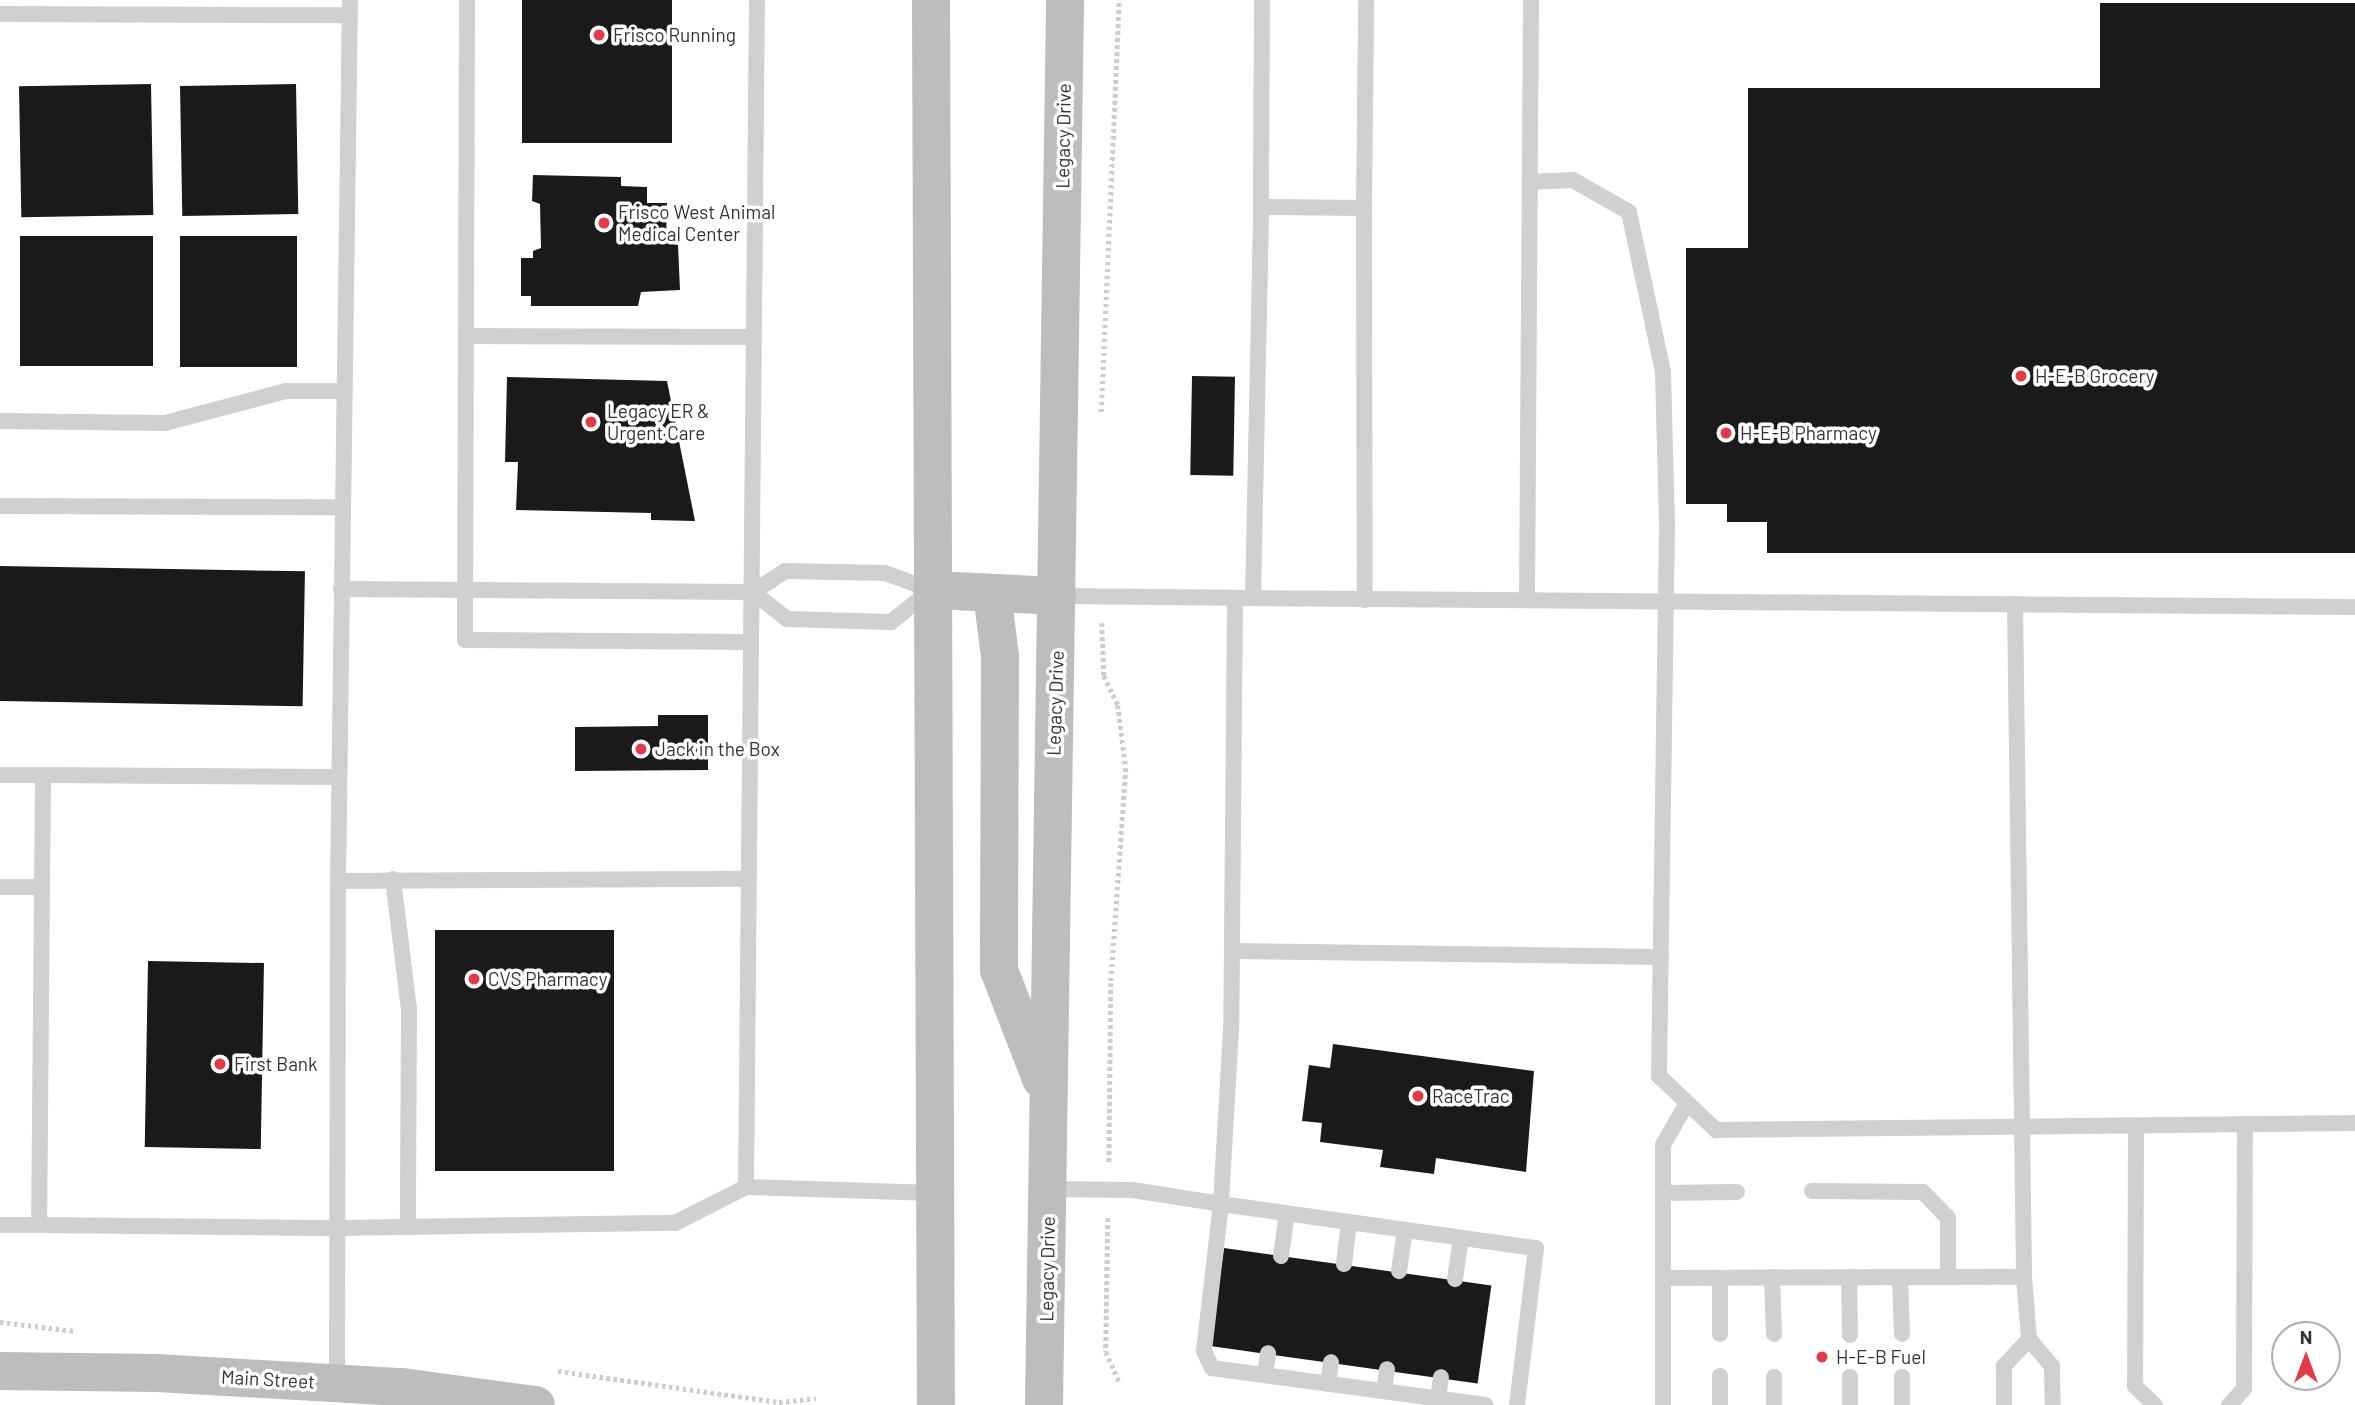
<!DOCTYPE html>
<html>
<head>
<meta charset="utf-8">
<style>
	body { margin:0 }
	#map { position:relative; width:2355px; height:1405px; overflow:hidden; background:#fff; font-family:Barlow,sans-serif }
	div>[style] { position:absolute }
	.building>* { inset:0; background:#1a1a1a; transform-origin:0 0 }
	.path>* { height:4.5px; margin-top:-2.25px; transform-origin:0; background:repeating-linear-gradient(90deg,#cdcdcd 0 3.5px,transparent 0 7px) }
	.service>* { height:16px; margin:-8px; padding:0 8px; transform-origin:8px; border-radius:8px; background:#d0d0d0 }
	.secondary>* { height:38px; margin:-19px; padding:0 19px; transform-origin:19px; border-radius:19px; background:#bdbdbd }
	.dots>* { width:19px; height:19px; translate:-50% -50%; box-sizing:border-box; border:4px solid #fff; border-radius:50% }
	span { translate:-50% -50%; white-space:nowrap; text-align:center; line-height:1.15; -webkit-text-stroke:7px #fff; paint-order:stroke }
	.poi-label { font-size:19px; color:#333 }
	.left { translate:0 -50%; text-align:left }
	.street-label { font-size:19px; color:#333 }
	.north { position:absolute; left:2271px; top:1321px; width:70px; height:70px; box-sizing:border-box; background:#fff; border:2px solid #adadad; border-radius:50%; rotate:0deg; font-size:19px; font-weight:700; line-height:28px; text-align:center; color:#333 }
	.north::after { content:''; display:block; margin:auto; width:24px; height:32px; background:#e63946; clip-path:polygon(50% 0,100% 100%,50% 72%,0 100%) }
</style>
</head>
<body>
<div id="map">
	<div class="building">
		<i style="left:522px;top:0;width:150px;height:143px"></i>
		<i style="clip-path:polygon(2100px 3px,2355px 3px,2355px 553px,1767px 553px,1767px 522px,1727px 522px,1727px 504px,1686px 504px,1686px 248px,1748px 248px,1748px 88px,2100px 88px)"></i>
		<i style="left:151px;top:84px;width:131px;height:132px;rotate:89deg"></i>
		<i style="left:296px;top:84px;width:130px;height:116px;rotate:89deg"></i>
		<i style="clip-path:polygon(533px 175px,621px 177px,621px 186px,647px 187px,647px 203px,667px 203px,666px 242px,678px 245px,680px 290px,641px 292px,638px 306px,531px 306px,531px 296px,521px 296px,521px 258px,533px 258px,533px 251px,541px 248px,540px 204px,532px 201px)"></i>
		<i style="left:20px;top:236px;width:133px;height:130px"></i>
		<i style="left:297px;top:236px;width:131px;height:117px;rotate:90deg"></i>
		<i style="left:1192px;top:376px;width:43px;height:99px;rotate:1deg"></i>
		<i style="clip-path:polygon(507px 377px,667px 381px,695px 521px,651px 520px,651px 513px,516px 510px,518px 462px,505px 462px)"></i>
		<i style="left:0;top:566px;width:305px;height:135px;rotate:1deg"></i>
		<i style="clip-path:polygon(658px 715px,708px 715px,708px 770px,575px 771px,575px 727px,658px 726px)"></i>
		<i style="left:435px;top:930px;width:179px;height:241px"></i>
		<i style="left:148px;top:961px;width:116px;height:186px;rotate:1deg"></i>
		<i style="clip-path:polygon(1333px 1044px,1534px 1071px,1526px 1172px,1436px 1158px,1434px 1174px,1380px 1167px,1383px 1150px,1320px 1142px,1322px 1123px,1302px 1121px,1309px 1065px,1330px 1068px)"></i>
		<i style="left:1224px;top:1248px;width:270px;height:99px;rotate:8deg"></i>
	</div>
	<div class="path">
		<i style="left:1101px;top:412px;width:412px;rotate:-87.5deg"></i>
		<i style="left:1102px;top:623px;width:53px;rotate:87.8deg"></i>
		<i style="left:1104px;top:676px;width:32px;rotate:64deg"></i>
		<i style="left:1118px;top:705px;width:64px;rotate:82.8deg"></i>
		<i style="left:1126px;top:768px;width:216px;rotate:94deg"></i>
		<i style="left:1111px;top:983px;width:180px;rotate:90.6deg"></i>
		<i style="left:1108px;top:1218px;width:134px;rotate:90.9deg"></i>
		<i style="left:1106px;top:1352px;width:35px;rotate:66deg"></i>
		<i style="left:0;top:1322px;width:76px;rotate:6.8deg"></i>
		<i style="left:558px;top:1371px;width:223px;rotate:8deg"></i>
		<i style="left:779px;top:1402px;width:37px;rotate:-6deg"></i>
	</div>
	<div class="service">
		<i style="left:467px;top:0;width:640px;rotate:90.18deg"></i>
		<i style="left:465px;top:640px;width:286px;rotate:0.4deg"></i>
		<i style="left:1262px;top:0;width:207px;rotate:90.3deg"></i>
		<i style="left:1261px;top:207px;width:103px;rotate:0.6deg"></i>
		<i style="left:1364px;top:208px;width:208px;rotate:-89.4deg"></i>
		<i style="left:0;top:14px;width:350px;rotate:0.2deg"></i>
		<i style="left:1530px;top:182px;width:43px;rotate:-2.7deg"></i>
		<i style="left:1573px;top:180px;width:64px;rotate:29.7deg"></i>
		<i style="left:1629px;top:212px;width:164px;rotate:78deg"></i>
		<i style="left:1663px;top:372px;width:151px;rotate:88.5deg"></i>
		<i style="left:1667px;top:523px;width:553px;rotate:90.83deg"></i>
		<i style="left:1659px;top:1076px;width:79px;rotate:43.5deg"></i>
		<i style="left:1716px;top:1130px;width:639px;rotate:-0.63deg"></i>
		<i style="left:1364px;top:208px;width:392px;rotate:89.9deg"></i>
		<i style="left:466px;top:336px;width:288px;rotate:0.2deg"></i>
		<i style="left:0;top:421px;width:165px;rotate:0.7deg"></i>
		<i style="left:165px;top:423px;width:125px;rotate:-14.8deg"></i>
		<i style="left:286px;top:391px;width:58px"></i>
		<i style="left:0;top:506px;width:343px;rotate:0.2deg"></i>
		<i style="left:341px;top:589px;width:412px;rotate:0.4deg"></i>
		<i style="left:753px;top:592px;width:38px;rotate:-33deg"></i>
		<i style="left:785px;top:571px;width:100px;rotate:1.1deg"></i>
		<i style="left:885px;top:573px;width:50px;rotate:19.9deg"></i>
		<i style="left:753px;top:592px;width:43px;rotate:38.5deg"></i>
		<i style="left:787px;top:619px;width:104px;rotate:1.7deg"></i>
		<i style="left:891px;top:622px;width:50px;rotate:-38.5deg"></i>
		<i style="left:1057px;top:596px;width:178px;rotate:0.6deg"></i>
		<i style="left:1235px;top:598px;width:431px;rotate:90.5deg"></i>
		<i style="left:1231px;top:1029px;width:175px;rotate:93.3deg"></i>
		<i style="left:1221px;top:1204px;width:318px;rotate:8deg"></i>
		<i style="left:1536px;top:1248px;width:158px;rotate:96.9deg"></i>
		<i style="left:1235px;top:598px;width:1120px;rotate:0.46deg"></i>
		<i style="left:1253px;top:598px;width:391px;rotate:-88.8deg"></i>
		<i style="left:1527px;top:600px;width:600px;rotate:-89.62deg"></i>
		<i style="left:2015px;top:604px;width:673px;rotate:89.23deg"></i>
		<i style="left:2024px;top:1277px;width:62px;rotate:85.4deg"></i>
		<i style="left:2029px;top:1339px;width:35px;rotate:50deg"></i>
		<i style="left:2052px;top:1366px;width:39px;rotate:89deg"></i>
		<i style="left:0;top:775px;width:43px"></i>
		<i style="left:43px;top:775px;width:450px;rotate:90.5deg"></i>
		<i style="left:39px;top:1225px;width:299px;rotate:0.6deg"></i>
		<i style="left:338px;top:1228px;width:337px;rotate:-0.9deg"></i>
		<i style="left:675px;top:1223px;width:80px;rotate:-26.9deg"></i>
		<i style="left:746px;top:1187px;width:188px;rotate:1.8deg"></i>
		<i style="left:43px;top:775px;width:296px;rotate:0.4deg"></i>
		<i style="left:393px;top:879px;width:131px;rotate:83deg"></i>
		<i style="left:409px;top:1009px;width:218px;rotate:90.3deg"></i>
		<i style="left:338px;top:881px;width:881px;rotate:-89.22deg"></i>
		<i style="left:0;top:887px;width:41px"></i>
		<i style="left:1232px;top:951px;width:429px;rotate:0.8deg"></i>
		<i style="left:2136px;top:1126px;width:260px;rotate:90.2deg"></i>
		<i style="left:2135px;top:1386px;width:28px;rotate:44deg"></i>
		<i style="left:746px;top:1187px;width:1187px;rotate:-89.47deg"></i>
		<i style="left:1049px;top:1189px;width:83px;rotate:0.7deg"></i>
		<i style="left:1132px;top:1190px;width:90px;rotate:8.9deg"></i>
		<i style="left:1221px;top:1204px;width:148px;rotate:96.6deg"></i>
		<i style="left:1204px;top:1351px;width:19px;rotate:65deg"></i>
		<i style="left:1212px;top:1368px;width:276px;rotate:7.7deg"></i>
		<i style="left:1812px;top:1191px;width:111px;rotate:0.5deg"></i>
		<i style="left:1923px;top:1192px;width:36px;rotate:46deg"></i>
		<i style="left:1948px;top:1218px;width:59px;rotate:90deg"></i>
		<i style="left:1663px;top:1193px;width:74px;rotate:-0.8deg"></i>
		<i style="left:0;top:1225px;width:39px"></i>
		<i style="left:1281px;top:1256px;width:43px;rotate:-82.1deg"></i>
		<i style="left:1344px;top:1264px;width:42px;rotate:-83.2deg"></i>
		<i style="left:1399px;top:1271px;width:41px;rotate:-81.7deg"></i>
		<i style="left:1772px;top:1277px;width:57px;rotate:88deg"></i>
		<i style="left:1849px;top:1277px;width:58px;rotate:89deg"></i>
		<i style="left:1900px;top:1277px;width:57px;rotate:88deg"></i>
		<i style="left:1663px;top:1278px;width:361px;rotate:-0.2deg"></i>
		<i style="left:1720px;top:1278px;width:56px;rotate:90deg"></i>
		<i style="left:1455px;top:1279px;width:41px;rotate:-81.7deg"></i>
		<i style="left:1265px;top:1375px;width:22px;rotate:-82deg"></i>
		<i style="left:1720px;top:1376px;width:29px;rotate:90deg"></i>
		<i style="left:1774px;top:1377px;width:28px;rotate:90deg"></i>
		<i style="left:1850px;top:1377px;width:28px;rotate:90deg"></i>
		<i style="left:1902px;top:1377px;width:28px;rotate:90deg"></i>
		<i style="left:337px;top:1384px;width:503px;rotate:-89.89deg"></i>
		<i style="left:338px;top:881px;width:410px;rotate:-0.3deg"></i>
		<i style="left:1328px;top:1384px;width:22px;rotate:-82deg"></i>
		<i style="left:1384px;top:1391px;width:22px;rotate:-82deg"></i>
		<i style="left:1438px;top:1398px;width:21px;rotate:-82deg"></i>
		<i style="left:1663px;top:1405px;width:260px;rotate:-90deg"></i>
		<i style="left:1663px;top:1145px;width:48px;rotate:-60.3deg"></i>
		<i style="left:2004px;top:1405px;width:39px;rotate:-90deg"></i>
		<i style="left:2004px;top:1366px;width:37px;rotate:-47deg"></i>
		<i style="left:2229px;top:1405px;width:22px;rotate:-47deg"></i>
		<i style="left:2244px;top:1389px;width:265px;rotate:-89.8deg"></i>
	</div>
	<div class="secondary">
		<i style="left:931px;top:0;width:1405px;rotate:89.8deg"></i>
		<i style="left:932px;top:590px;width:125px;rotate:2.7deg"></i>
		<i style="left:992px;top:593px;width:64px;rotate:82.8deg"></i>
		<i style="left:1000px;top:656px;width:314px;rotate:90.2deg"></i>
		<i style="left:999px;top:970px;width:117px;rotate:68.9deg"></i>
		<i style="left:0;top:1371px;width:157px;rotate:0.7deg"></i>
		<i style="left:157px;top:1373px;width:245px;rotate:3.3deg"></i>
		<i style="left:402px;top:1387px;width:135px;rotate:7.7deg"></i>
		<i style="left:1044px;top:1405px;width:1405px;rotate:-89.14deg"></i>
	</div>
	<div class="dots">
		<i style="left:599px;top:35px;background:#e63946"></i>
		<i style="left:604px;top:223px;background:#e63946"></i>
		<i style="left:2021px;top:376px;background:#e63946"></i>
		<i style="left:591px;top:422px;background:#e63946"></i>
		<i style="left:1726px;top:433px;background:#e63946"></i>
		<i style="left:641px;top:749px;background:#e63946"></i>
		<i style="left:474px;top:979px;background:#e63946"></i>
		<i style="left:220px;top:1064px;background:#e63946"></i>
		<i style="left:1418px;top:1096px;background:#e63946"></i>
		<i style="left:1822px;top:1357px;background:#e63946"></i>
	</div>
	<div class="poi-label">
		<span class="left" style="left:613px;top:35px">Frisco Running</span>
		<span class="left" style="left:618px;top:223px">Frisco West Animal<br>Medical Center</span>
		<span class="left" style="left:2035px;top:376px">H-E-B Grocery</span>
		<span class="left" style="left:607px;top:422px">Legacy ER &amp;<br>Urgent Care</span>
		<span class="left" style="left:1740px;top:433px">H-E-B Pharmacy</span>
		<span class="left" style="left:655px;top:749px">Jack in the Box</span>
		<span class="left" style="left:488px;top:979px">CVS Pharmacy</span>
		<span class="left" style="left:234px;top:1064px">First Bank</span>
		<span class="left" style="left:1432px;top:1096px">RaceTrac</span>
		<span class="left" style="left:1836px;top:1357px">H-E-B Fuel</span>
	</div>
	<div class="street-label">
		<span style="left:1063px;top:136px;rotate:-89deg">Legacy Drive</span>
		<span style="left:1055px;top:703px;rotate:-88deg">Legacy Drive</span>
		<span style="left:1047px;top:1269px;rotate:-89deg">Legacy Drive</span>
		<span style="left:268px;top:1379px;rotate:3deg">Main Street</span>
	</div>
	<div class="north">N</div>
</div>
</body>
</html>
